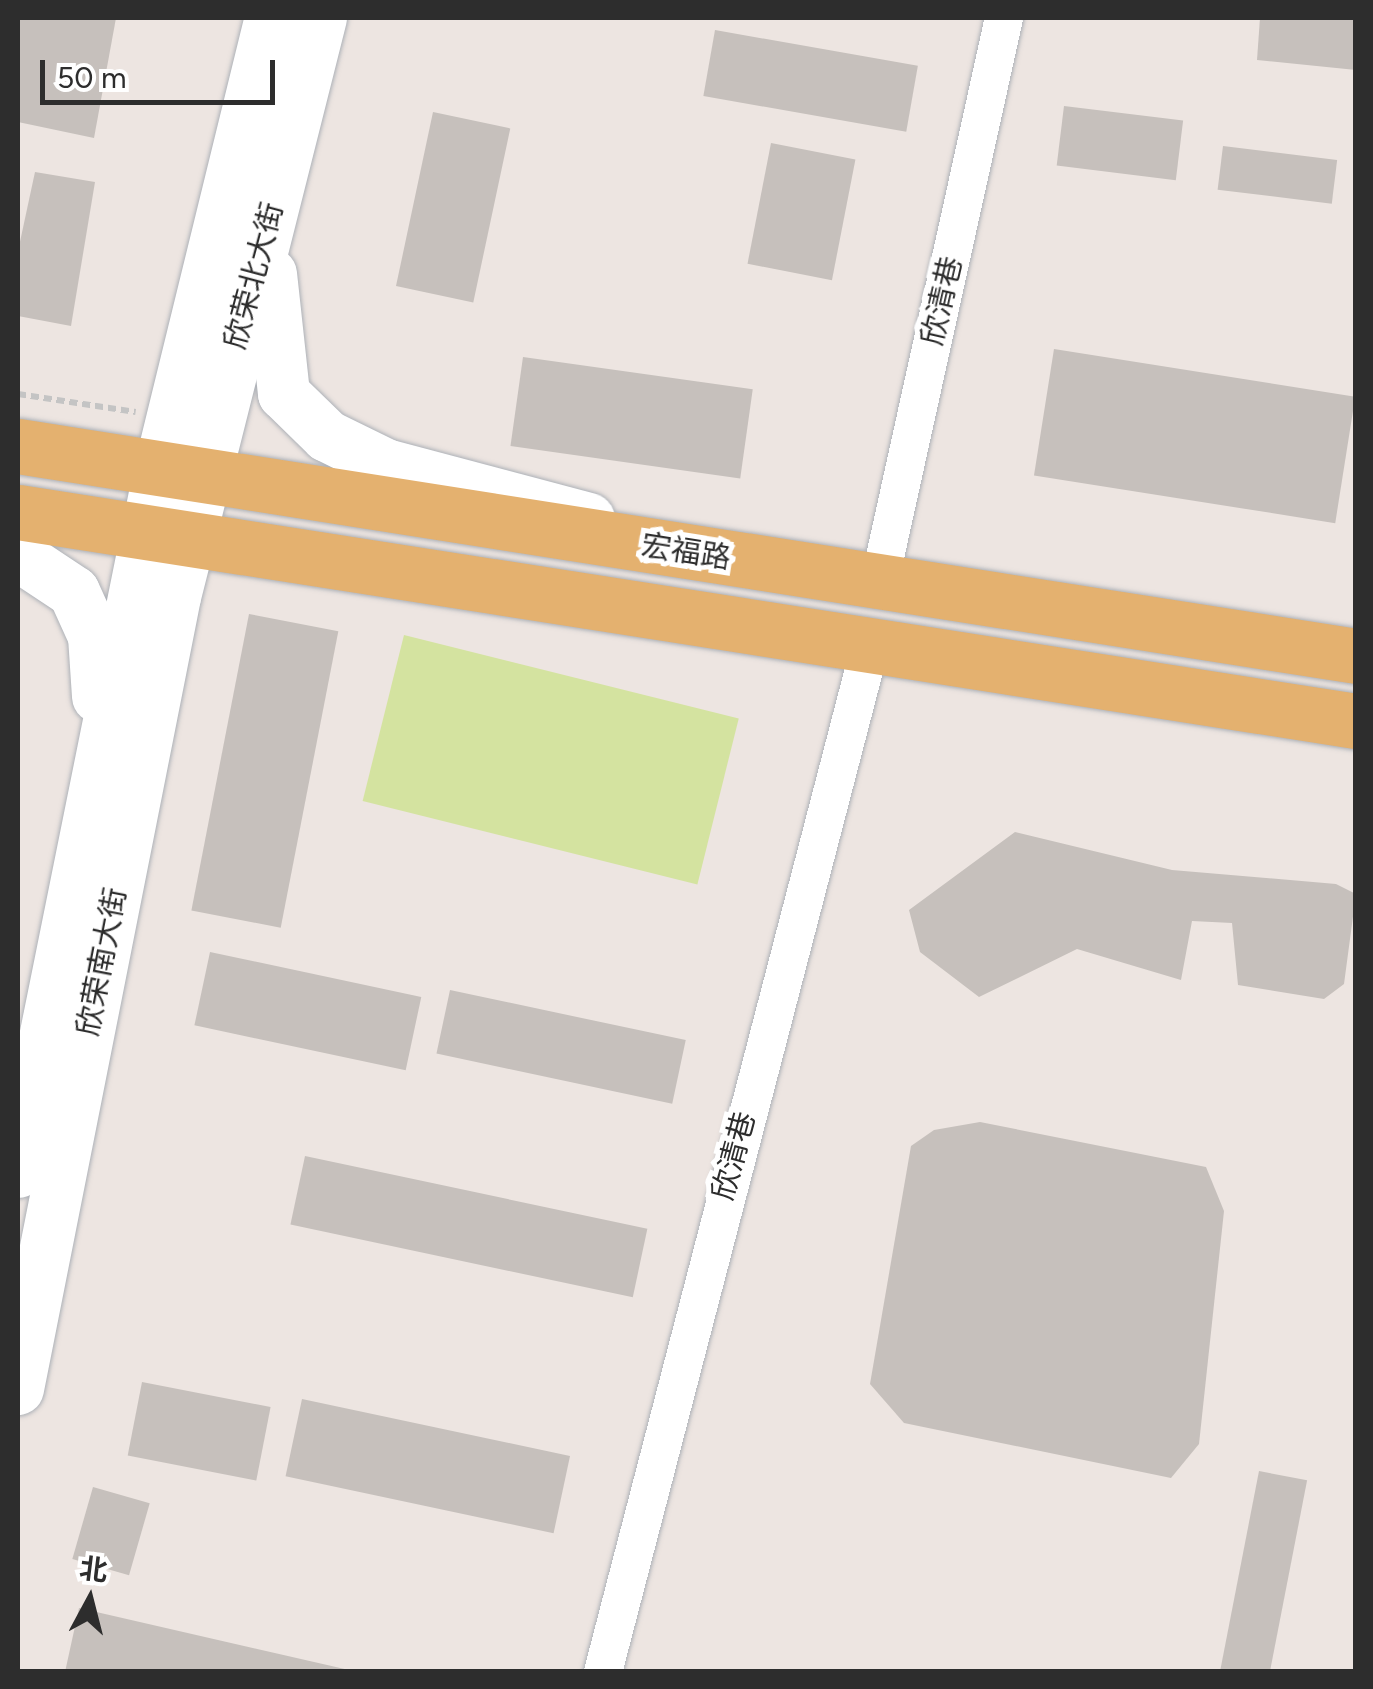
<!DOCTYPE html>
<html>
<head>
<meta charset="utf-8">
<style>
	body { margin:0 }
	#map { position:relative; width:1373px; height:1689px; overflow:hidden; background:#ede5e1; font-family:Figtree,"Noto Sans SC",sans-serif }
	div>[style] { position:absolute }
	.pitch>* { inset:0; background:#d4e3a0; transform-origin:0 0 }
	.building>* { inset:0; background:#c6c0bc; transform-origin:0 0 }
	.path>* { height:6px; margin-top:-3px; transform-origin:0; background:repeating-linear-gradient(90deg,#c4c4c4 0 8px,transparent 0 13px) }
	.roads { filter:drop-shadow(0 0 2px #adb1b7) drop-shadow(0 0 2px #adb1b7) }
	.street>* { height:38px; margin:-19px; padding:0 19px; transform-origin:19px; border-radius:19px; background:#fff }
	.secondary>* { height:52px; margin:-26px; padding:0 26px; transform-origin:26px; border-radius:26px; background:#fff }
	.primary>* { height:55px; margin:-27.5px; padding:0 27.5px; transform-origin:27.5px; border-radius:27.5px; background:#e4b16f }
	span { translate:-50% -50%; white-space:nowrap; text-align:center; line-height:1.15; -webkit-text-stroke:10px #fff; paint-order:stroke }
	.street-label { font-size:30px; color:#2d2d2d }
	.frame { position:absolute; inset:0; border:20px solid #2d2d2d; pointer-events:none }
	.north { position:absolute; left:40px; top:1549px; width:100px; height:100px; -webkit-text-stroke:8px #fff; paint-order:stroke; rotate:7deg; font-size:28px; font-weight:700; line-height:40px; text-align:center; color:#2d2d2d }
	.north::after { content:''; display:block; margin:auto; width:35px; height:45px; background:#2d2d2d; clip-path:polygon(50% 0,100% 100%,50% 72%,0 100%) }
	.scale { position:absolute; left:40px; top:60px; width:235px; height:45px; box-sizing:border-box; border:5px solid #2d2d2d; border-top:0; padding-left:12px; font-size:30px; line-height:35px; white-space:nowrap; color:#2d2d2d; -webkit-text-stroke:8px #fff; paint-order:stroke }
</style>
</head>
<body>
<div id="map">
	<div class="pitch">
		<i style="left:404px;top:635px;width:345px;height:171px;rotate:14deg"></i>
	</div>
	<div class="building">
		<i style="clip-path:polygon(18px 18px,116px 18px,94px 138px,18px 122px)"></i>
		<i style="clip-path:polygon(1260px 18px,1356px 18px,1356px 70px,1257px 60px)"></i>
		<i style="left:715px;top:30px;width:206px;height:67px;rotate:10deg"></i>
		<i style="left:1064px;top:106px;width:120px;height:60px;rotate:7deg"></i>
		<i style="left:433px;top:112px;width:79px;height:178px;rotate:12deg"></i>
		<i style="left:771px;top:143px;width:86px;height:123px;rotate:11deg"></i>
		<i style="left:1223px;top:146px;width:115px;height:44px;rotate:7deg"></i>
		<i style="clip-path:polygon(35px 172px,95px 182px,71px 326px,18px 316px,18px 251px)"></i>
		<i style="left:1054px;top:349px;width:305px;height:128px;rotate:9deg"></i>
		<i style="left:523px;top:357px;width:232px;height:90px;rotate:8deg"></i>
		<i style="left:249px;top:614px;width:91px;height:302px;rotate:11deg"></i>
		<i style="clip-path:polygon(1015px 832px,1172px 870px,1336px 884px,1356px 894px,1344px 984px,1324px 999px,1238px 985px,1232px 923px,1192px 921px,1181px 980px,1077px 949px,979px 997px,920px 952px,909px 910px)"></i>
		<i style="left:210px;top:952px;width:216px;height:75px;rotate:12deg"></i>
		<i style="left:450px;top:990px;width:241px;height:65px;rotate:12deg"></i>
		<i style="clip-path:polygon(980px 1122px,1206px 1167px,1224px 1211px,1199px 1444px,1171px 1478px,904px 1423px,870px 1384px,911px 1146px,934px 1130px)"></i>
		<i style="left:305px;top:1156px;width:350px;height:70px;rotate:12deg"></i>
		<i style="left:142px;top:1382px;width:131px;height:75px;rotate:11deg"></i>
		<i style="left:302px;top:1399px;width:274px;height:79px;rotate:12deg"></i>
		<i style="left:1259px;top:1471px;width:49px;height:204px;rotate:11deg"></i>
		<i style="left:93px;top:1487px;width:59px;height:75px;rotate:16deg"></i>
		<i style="clip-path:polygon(79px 1608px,349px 1670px,348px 1672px,65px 1672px)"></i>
	</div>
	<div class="path">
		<i style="left:18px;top:394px;width:119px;rotate:8.7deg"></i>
	</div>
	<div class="roads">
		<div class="street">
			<i style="left:879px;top:584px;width:580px;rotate:-77.55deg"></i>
			<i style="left:603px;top:1672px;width:1063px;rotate:-75.4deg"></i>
		</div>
		<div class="secondary">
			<i style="left:271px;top:274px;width:121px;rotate:83.8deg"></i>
			<i style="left:284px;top:394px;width:60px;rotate:44.3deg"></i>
			<i style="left:327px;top:436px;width:66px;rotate:26.2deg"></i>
			<i style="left:386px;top:465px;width:210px;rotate:14.9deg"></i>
			<i style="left:18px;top:555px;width:67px;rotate:33.5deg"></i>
			<i style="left:74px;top:592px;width:48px;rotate:65.6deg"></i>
			<i style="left:94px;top:636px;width:61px;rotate:86.2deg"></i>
			<i style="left:18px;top:1172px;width:717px;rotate:-78.58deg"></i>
			<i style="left:160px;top:469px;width:464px;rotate:-76.2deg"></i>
			<i style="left:18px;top:1389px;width:807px;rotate:-78.79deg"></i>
			<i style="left:175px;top:597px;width:597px;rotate:-75.85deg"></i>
		</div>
		<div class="primary">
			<i style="left:18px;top:446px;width:1354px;rotate:8.92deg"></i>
			<i style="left:18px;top:512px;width:1354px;rotate:8.88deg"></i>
		</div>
	</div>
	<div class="street-label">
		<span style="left:254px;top:276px;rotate:-75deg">欣荣北大街</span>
		<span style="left:942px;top:301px;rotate:-77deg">欣清巷</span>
		<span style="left:686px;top:552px;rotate:9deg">宏福路</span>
		<span style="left:102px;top:962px;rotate:-79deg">欣荣南大街</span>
		<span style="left:734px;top:1156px;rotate:-75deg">欣清巷</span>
	</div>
	<div class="frame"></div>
	<div class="north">北</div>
	<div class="scale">50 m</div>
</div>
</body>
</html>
